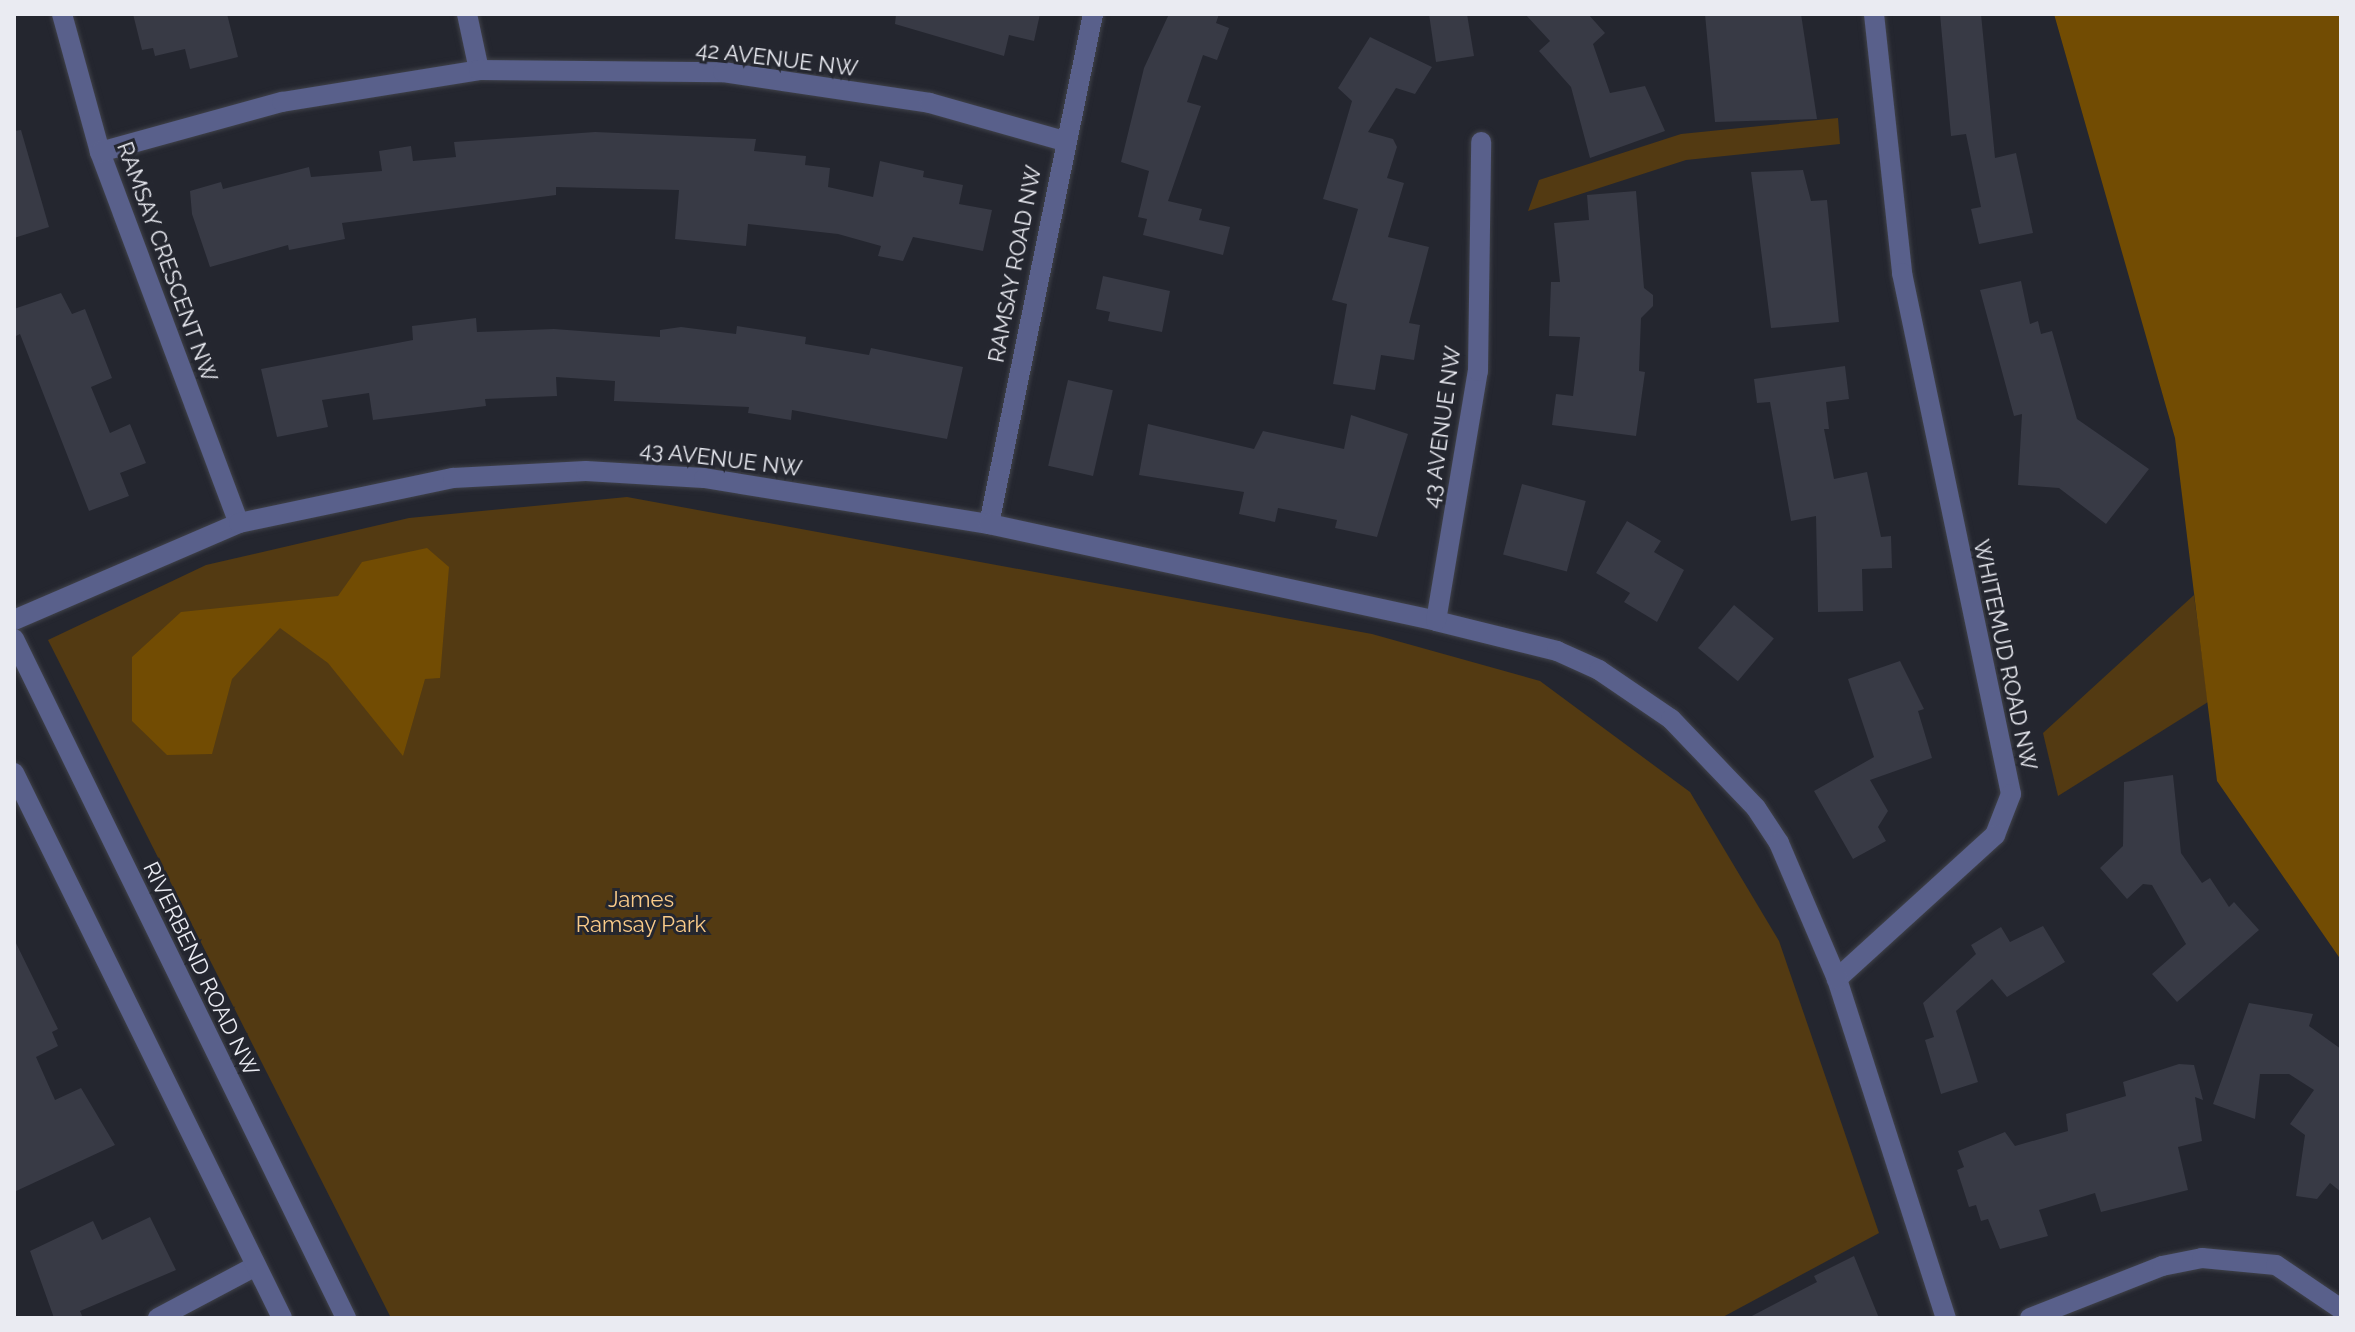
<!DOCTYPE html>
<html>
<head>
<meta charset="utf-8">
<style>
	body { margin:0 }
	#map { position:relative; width:2355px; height:1332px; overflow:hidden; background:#24262f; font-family:Raleway,sans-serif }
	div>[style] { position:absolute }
	.green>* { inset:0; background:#533a12 }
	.forest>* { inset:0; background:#724c03 }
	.building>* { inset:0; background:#383a45; transform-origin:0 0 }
	.roads { filter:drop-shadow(0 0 2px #40424a) drop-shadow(0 0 2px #40424a) }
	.minor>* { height:20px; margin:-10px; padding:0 10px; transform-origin:10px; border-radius:10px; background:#59608b }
	.tertiary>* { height:20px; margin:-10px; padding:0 10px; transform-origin:10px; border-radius:10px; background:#59608b }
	span { translate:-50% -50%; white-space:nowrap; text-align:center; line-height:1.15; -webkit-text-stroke:6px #24262f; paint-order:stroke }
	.street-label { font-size:22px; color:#eaebf2 }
	.park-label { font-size:22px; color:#facb89 }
	.frame { position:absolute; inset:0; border:16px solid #eaebf2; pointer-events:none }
</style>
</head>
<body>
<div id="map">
	<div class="green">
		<i style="clip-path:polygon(1838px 118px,1840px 144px,1686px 160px,1528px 211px,1539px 180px,1681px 134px)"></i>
		<i style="clip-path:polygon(627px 497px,1372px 634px,1540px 681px,1690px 792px,1779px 941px,1879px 1233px,1721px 1318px,391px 1318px,48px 640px,206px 565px,409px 518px)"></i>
		<i style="clip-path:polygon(2194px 595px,2208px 702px,2058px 796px,2043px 733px)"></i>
	</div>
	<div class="forest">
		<i style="clip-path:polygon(2054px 14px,2341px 14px,2341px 960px,2217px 781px,2175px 438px)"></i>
		<i style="clip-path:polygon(427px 548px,449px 567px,440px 678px,425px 679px,403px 756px,328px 663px,280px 628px,232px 679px,212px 754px,167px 755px,132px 721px,132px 657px,181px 612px,338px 596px,362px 562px)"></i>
	</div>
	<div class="building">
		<i style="clip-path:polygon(133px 14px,227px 14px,238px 57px,190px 69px,185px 49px,155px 56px,153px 48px,142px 50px)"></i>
		<i style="clip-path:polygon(896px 14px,1040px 14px,1034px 41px,1009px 35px,1004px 56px,895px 24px)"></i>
		<i style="clip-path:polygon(1169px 14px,1219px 14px,1216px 23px,1229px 28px,1217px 60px,1203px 55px,1187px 102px,1201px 106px,1168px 201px,1202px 209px,1199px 220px,1230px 227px,1223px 255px,1143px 235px,1147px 219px,1138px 217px,1149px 171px,1121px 162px,1144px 68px)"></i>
		<i style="clip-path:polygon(1429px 14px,1467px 14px,1474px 56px,1436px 62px)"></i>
		<i style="clip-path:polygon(1525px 14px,1588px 14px,1605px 33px,1593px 44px,1610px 93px,1645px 86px,1665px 131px,1590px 158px,1571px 87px,1539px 51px,1550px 41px)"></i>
		<i style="clip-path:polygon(1705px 14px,1801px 14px,1817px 119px,1715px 122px)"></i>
		<i style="clip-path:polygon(1940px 14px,1981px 14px,1995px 158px,2016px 153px,2033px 233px,1979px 244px,1971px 209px,1981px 207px,1966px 134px,1951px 136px)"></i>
		<i style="clip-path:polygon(1370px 37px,1432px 67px,1415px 94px,1396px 88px,1368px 132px,1393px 139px,1397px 147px,1387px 178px,1404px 183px,1388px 237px,1429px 247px,1409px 323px,1420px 325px,1414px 360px,1381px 355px,1375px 390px,1333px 384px,1347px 304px,1332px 300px,1358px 209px,1323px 199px,1352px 101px,1338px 88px)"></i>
		<i style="clip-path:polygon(21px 130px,49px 227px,14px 238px,14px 131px)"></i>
		<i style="clip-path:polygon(595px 132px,756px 139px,754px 151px,806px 156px,805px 165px,830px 168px,828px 187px,873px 197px,880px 161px,924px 171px,923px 177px,963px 185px,959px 204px,992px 210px,983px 251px,913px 237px,903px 261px,878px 256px,881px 246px,838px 234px,748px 224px,746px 246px,675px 239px,679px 190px,556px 187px,556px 195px,342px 223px,345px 239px,289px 250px,288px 245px,210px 267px,192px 214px,190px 191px,221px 182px,223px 189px,309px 167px,311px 177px,382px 171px,379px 151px,411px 146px,413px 161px,456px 157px,454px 142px)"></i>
		<i style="clip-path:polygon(1803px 170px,1811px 201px,1827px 200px,1839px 322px,1771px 328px,1751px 172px)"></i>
		<i style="clip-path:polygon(1636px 191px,1644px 288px,1653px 295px,1653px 306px,1641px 318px,1639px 371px,1645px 372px,1636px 436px,1552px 425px,1556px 394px,1573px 396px,1580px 337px,1549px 336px,1551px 282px,1560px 282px,1554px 223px,1589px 220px,1587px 195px)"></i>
		<i style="clip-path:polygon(1103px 276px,1170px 291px,1162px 332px,1108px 321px,1110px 312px,1096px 309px)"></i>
		<i style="clip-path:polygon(2021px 281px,2030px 324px,2038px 321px,2041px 334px,2052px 331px,2077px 419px,2149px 469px,2106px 524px,2059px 488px,2018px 485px,2022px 414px,2014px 416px,1980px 290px)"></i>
		<i style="clip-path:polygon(61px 293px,72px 314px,85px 309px,112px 378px,91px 387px,110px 433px,130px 424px,146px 463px,120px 473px,129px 496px,89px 511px,20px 334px,14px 337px,14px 309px)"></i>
		<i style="clip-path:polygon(476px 318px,477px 332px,554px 329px,660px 337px,660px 330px,681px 327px,736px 334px,737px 326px,806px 337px,805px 344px,869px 355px,871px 348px,963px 367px,947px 439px,792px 410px,791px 420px,748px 413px,749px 407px,614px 401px,615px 381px,556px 377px,557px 396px,485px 399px,486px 406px,373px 420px,369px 393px,322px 400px,328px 427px,277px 437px,261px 369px,413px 340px,412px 326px)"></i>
		<i style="clip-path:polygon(1845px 366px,1849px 399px,1826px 402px,1829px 429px,1824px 429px,1834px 479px,1867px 472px,1881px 537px,1891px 536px,1892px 568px,1862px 569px,1863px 611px,1818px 612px,1816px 516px,1791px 521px,1770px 402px,1757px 403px,1754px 379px)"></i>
		<i style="left:1068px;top:380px;width:46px;height:88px;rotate:13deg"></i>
		<i style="clip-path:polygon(1351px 415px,1408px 434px,1377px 537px,1335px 528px,1337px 520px,1278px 508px,1275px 522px,1239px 514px,1244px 492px,1139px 475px,1148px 424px,1254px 449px,1263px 431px,1344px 449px)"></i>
		<i style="left:1522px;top:484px;width:66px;height:73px;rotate:15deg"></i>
		<i style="clip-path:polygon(1627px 521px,1661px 541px,1654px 552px,1684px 570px,1657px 622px,1624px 602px,1630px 593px,1596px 573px)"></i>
		<i style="left:1734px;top:605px;width:52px;height:56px;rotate:40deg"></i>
		<i style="clip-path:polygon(1900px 661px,1924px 709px,1918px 711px,1932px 758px,1870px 780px,1888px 811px,1878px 827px,1886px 841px,1853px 859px,1814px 791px,1874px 757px,1848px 679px)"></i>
		<i style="clip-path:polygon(2173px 775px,2181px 853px,2202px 883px,2210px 878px,2229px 907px,2234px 902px,2259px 930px,2177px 1002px,2152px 974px,2186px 944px,2152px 885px,2143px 884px,2127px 899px,2100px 868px,2123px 846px,2124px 782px)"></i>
		<i style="clip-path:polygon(2043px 926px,2065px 962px,2007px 997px,1992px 979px,1956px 1011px,1978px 1082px,1941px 1094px,1925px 1040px,1934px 1037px,1923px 1003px,1976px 954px,1971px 945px,2001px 927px,2010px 942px)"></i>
		<i style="clip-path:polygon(14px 939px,58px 1029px,52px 1032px,58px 1046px,36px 1057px,55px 1100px,81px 1088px,115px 1145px,14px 1192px)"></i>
		<i style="clip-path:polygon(2249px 1003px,2313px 1014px,2309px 1026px,2341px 1049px,2341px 1192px,2330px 1183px,2317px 1199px,2296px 1196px,2305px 1135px,2290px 1124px,2314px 1090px,2289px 1074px,2260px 1074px,2255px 1119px,2213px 1104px)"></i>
		<i style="clip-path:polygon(2179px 1064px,2194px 1065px,2203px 1100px,2195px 1097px,2202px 1141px,2178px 1147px,2188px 1190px,2101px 1212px,2095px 1193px,2039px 1210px,2048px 1236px,2000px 1249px,1988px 1219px,1981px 1221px,1976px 1205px,1969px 1207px,1957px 1170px,1964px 1167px,1958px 1151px,2005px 1132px,2015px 1146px,2068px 1131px,2066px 1114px,2126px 1096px,2123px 1082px)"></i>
		<i style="clip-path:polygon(150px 1217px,176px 1270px,80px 1311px,83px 1318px,54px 1318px,30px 1251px,93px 1221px,102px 1240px)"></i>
		<i style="clip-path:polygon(1854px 1256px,1879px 1318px,1748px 1318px,1817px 1282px,1814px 1276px)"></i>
	</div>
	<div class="roads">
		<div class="minor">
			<i style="left:62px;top:14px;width:143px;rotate:74.6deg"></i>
			<i style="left:100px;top:152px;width:396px;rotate:69.5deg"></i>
			<i style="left:467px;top:14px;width:57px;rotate:77.9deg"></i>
			<i style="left:1874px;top:14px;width:261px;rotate:83.8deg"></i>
			<i style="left:1902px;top:273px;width:532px;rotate:78.18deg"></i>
			<i style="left:2011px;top:794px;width:44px;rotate:111.3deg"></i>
			<i style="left:1995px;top:835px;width:214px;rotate:137.7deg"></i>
			<i style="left:1837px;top:979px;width:356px;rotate:72.2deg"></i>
			<i style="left:100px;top:152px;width:189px;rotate:-15.4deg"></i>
			<i style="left:282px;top:102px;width:200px;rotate:-9.2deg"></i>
			<i style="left:479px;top:70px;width:244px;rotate:0.5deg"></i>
			<i style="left:723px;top:72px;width:209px;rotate:8.5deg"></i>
			<i style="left:930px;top:103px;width:139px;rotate:15.8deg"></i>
			<i style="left:989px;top:524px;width:520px;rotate:-78.47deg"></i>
			<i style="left:14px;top:620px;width:245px;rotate:-23.3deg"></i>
			<i style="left:239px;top:523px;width:219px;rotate:-11.9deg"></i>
			<i style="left:453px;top:478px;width:133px;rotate:-3deg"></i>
			<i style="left:586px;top:471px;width:118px;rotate:3.4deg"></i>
			<i style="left:704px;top:478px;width:289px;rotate:9.2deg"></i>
			<i style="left:989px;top:524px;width:457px;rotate:12.2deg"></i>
			<i style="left:1436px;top:621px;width:125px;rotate:13.9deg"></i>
			<i style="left:1557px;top:651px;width:46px;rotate:24.3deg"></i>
			<i style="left:1599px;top:670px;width:87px;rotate:34.2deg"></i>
			<i style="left:1671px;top:719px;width:123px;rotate:46.3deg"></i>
			<i style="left:1756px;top:808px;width:42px;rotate:56.7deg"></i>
			<i style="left:1779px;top:843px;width:148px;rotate:66.9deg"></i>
			<i style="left:1436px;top:621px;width:254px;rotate:-80.5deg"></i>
			<i style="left:1478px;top:371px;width:229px;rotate:-89.2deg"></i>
			<i style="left:158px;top:1318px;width:111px;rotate:-28deg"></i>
			<i style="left:2030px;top:1318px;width:142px;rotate:-21.5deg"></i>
			<i style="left:2162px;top:1266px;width:41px;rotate:-11.3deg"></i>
			<i style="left:2202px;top:1258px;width:74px;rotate:5.4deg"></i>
			<i style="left:2276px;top:1265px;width:78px;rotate:34.1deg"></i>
		</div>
		<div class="tertiary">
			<i style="left:14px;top:639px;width:756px;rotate:63.94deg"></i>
			<i style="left:14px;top:773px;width:607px;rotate:63.81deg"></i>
		</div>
	</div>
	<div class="street-label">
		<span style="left:777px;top:59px;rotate:7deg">42 AVENUE NW</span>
		<span style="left:167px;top:262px;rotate:70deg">RAMSAY CRESCENT NW</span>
		<span style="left:1015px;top:264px;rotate:-79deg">RAMSAY ROAD NW</span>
		<span style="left:1442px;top:427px;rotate:-82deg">43 AVENUE NW</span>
		<span style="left:721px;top:459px;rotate:7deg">43 AVENUE NW</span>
		<span style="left:2005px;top:655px;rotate:78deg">WHITEMUD ROAD NW</span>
		<span style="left:201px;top:969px;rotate:64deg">RIVERBEND ROAD NW</span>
	</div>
	<div class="park-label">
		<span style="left:641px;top:912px">James<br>Ramsay Park</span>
	</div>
	<div class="frame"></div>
</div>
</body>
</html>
